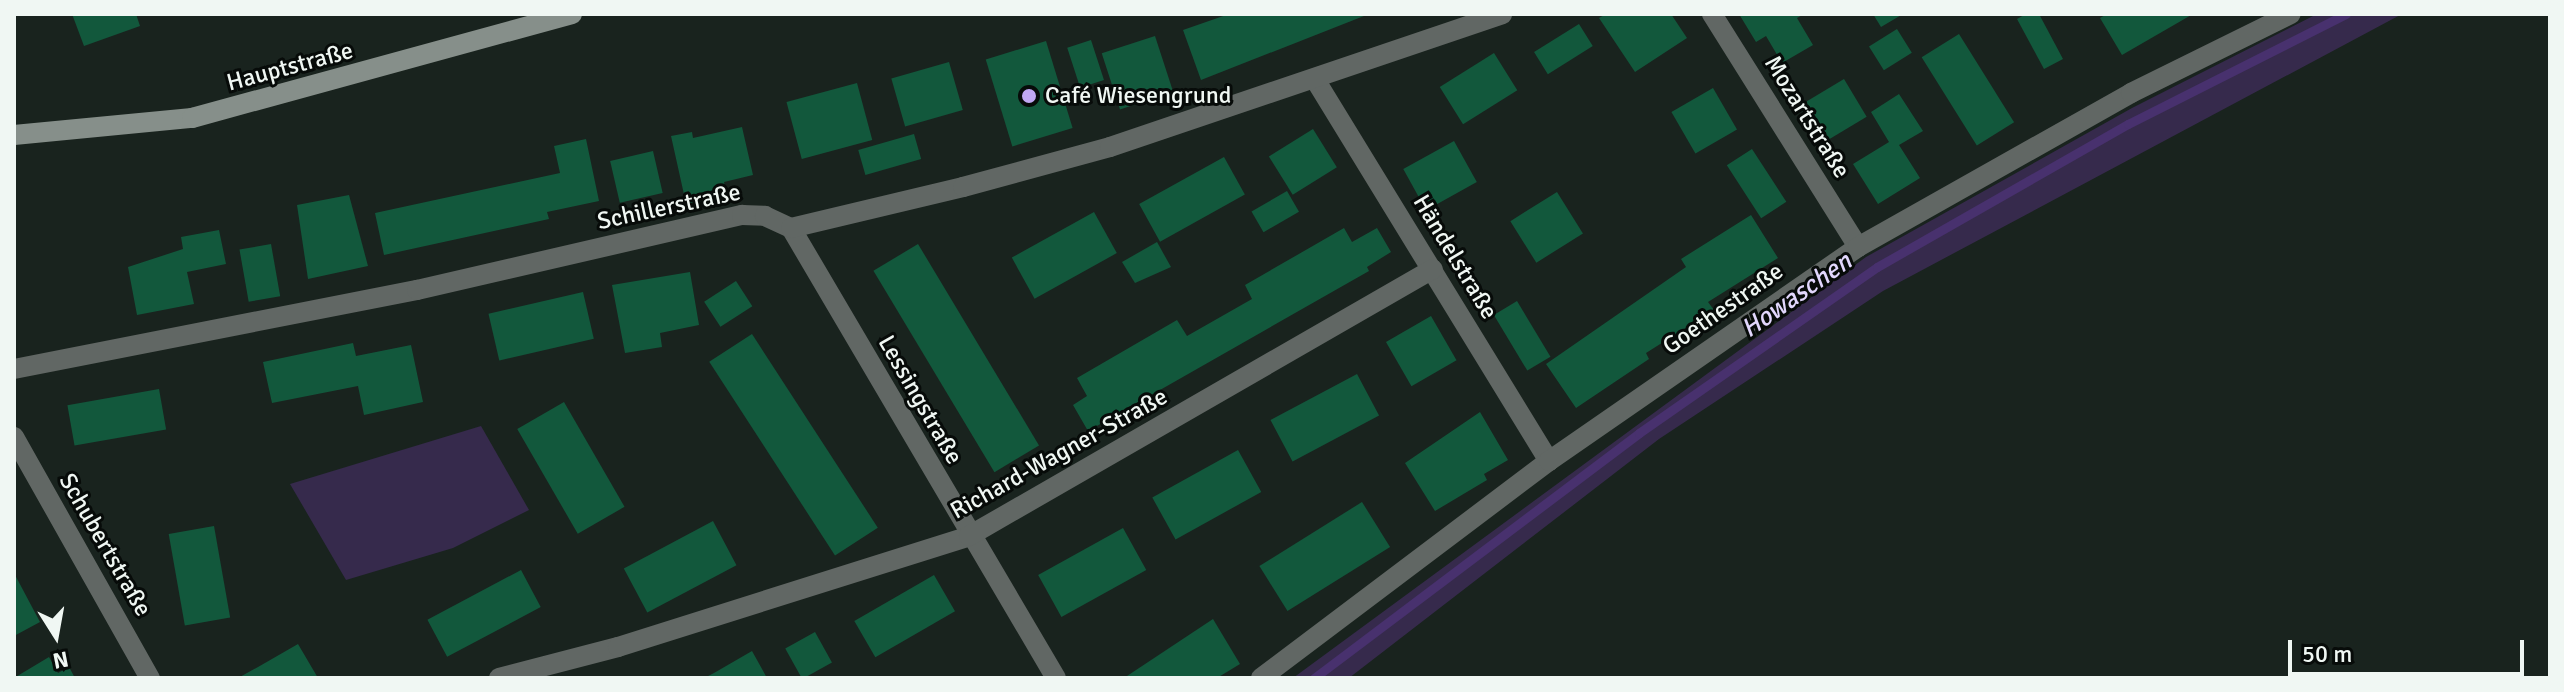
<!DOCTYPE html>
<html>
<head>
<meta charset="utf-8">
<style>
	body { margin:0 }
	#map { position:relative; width:2564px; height:692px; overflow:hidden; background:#19231e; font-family:Signika,sans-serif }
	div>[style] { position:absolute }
	.green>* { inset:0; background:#362a4c }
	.stream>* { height:9px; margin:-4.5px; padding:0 4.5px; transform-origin:4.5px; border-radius:4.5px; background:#48316e }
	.building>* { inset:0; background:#12583c; transform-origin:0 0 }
	.street>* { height:20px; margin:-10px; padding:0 10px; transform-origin:10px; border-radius:10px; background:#616764 }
	.secondary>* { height:20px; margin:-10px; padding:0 10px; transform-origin:10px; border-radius:10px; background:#868f8a }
	.dots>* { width:22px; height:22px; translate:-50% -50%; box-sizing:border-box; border:4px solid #070b09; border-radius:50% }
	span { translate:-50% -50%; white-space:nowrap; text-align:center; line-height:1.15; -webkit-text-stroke:6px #070b09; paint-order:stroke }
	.street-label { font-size:24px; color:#f0f7f3 }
	.poi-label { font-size:24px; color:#f0f7f3 }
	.left { translate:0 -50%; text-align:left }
	.water-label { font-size:26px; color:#e2d7fd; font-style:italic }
	.frame { position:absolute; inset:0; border:16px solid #f0f7f3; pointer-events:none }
	.north { position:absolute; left:16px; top:596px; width:80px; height:80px; -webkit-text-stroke:6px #070b09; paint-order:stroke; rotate:169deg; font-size:22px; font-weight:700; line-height:32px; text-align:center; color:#f0f7f3 }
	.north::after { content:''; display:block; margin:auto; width:28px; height:36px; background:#f0f7f3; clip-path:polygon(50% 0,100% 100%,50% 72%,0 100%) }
	.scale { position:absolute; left:2288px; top:640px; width:236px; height:36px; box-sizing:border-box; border:4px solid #f0f7f3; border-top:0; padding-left:10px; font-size:24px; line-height:28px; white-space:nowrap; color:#f0f7f3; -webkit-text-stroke:6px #070b09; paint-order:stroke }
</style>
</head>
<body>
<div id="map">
	<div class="green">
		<i style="clip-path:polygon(2317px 14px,2402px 14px,1883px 291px,1659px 439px,1349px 678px,1293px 678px,1866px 257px,2132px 108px)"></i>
		<i style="clip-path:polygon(481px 426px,529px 510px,453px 548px,346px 580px,290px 484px)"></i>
	</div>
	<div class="stream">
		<i style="left:1314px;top:678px;width:407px;rotate:-37deg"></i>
		<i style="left:1639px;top:433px;width:290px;rotate:-34.9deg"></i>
		<i style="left:1877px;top:267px;width:289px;rotate:-29.7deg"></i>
		<i style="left:2128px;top:124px;width:244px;rotate:-26.8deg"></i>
	</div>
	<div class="building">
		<i style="clip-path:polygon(72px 14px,136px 14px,140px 26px,84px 46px)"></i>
		<i style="clip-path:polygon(1229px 14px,1369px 14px,1201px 80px,1183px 30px)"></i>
		<i style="clip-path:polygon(1606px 14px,1671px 14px,1687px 38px,1635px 72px,1599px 18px)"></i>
		<i style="clip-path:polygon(1739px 14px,1804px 14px,1797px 18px,1813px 45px,1782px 63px,1766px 36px,1756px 42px)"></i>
		<i style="clip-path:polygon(1873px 14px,1903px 14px,1881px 27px)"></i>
		<i style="clip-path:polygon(2026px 14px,2039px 14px,2063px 59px,2044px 69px,2017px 19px)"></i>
		<i style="clip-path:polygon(2107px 14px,2193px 14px,2122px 55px,2100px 18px)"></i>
		<i style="left:1579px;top:24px;width:26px;height:53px;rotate:58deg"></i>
		<i style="left:1897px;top:29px;width:28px;height:33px;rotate:58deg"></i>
		<i style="left:1959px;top:34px;width:104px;height:44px;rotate:58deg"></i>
		<i style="left:1155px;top:36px;width:59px;height:56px;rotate:72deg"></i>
		<i style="left:1091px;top:40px;width:42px;height:25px;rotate:72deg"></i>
		<i style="left:1046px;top:41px;width:91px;height:63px;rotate:73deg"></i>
		<i style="left:1494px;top:53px;width:44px;height:64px;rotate:58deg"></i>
		<i style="left:949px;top:62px;width:50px;height:60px;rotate:74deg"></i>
		<i style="left:1844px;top:79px;width:44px;height:52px;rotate:59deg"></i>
		<i style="left:857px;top:83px;width:59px;height:73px;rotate:75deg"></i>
		<i style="left:1713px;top:88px;width:48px;height:48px;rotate:60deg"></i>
		<i style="clip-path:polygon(1899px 94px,1923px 131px,1899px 145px,1920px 178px,1878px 204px,1853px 164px,1889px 142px,1871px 112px)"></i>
		<i style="clip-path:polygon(742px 127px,753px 175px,724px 182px,728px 199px,687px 208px,671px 136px,692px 132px,693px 138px)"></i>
		<i style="left:1313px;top:129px;width:45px;height:52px;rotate:58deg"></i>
		<i style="left:914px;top:134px;width:26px;height:58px;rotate:74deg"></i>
		<i style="clip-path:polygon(586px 139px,599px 201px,547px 212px,549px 219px,384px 255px,375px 213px,560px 173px,554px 146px)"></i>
		<i style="left:1454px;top:141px;width:47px;height:58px;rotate:61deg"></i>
		<i style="left:1752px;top:149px;width:63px;height:30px;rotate:57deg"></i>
		<i style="left:653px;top:151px;width:43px;height:44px;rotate:77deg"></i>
		<i style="left:1224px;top:157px;width:43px;height:97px;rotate:61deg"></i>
		<i style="left:1287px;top:191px;width:24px;height:41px;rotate:60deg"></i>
		<i style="left:1557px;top:192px;width:49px;height:55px;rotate:58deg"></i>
		<i style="clip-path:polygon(349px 195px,368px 266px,308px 279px,297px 205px)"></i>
		<i style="left:1094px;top:212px;width:47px;height:94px;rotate:61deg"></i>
		<i style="clip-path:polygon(1751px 215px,1778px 258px,1708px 302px,1714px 310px,1646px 353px,1649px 359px,1576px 408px,1546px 364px,1686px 267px,1681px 259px)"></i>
		<i style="clip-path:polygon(1344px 228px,1352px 242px,1377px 228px,1391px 252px,1367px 267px,1369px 271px,1088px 431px,1073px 405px,1087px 396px,1077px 378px,1177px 320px,1187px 336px,1252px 299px,1245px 285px)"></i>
		<i style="clip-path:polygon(219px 230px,226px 264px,187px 272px,194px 304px,137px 315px,128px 267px,183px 249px,181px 237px)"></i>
		<i style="clip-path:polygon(1157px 242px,1171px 267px,1135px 283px,1122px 262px)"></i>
		<i style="left:271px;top:244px;width:53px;height:32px;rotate:80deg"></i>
		<i style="left:918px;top:244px;width:235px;height:52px;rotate:59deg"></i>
		<i style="clip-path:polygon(690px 272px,699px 325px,660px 333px,662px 347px,625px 353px,612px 285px)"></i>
		<i style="left:736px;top:281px;width:30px;height:38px;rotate:57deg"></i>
		<i style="left:583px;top:292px;width:48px;height:97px;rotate:77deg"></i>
		<i style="left:1517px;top:301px;width:65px;height:27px;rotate:59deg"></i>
		<i style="left:1431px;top:316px;width:51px;height:52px;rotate:60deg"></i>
		<i style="left:752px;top:334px;width:231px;height:51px;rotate:57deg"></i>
		<i style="clip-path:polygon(353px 343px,356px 356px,411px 345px,423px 402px,364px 415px,358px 386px,272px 403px,263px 362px)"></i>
		<i style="left:1357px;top:374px;width:47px;height:98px;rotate:62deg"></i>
		<i style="left:159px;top:389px;width:41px;height:93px;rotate:80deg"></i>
		<i style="left:564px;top:402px;width:121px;height:54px;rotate:60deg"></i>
		<i style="clip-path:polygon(1480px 412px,1508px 460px,1484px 474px,1487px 480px,1435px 511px,1405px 463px)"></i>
		<i style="left:1238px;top:450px;width:48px;height:98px;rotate:61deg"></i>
		<i style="left:1362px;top:502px;width:53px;height:121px;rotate:58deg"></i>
		<i style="left:713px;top:521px;width:50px;height:101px;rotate:62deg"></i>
		<i style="left:214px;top:526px;width:93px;height:46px;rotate:80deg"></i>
		<i style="left:1123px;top:528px;width:48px;height:97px;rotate:61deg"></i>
		<i style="left:521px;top:570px;width:42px;height:106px;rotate:62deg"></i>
		<i style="clip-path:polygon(14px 573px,40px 622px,14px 636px)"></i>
		<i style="left:934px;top:575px;width:42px;height:92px;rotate:60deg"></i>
		<i style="clip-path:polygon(1213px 619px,1240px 664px,1217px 678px,1124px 678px)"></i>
		<i style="left:815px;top:632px;width:35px;height:34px;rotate:61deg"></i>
		<i style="clip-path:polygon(298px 644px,318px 678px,238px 678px,258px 667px)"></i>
		<i style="clip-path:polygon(752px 651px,767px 678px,704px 678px,714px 673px)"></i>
		<i style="clip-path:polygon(49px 657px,58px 673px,69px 667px,75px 678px,14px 678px)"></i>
	</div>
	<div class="street">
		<i style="left:1712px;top:14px;width:275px;rotate:57.9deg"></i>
		<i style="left:1316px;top:81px;width:446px;rotate:58.5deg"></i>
		<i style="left:791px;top:228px;width:522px;rotate:59.51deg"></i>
		<i style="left:14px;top:369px;width:411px;rotate:-11.1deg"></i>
		<i style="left:417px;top:290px;width:334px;rotate:-13deg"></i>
		<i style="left:742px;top:215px;width:23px;rotate:2deg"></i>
		<i style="left:765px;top:216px;width:29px;rotate:25deg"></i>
		<i style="left:791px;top:228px;width:177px;rotate:-13.4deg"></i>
		<i style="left:963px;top:187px;width:152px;rotate:-15.2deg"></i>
		<i style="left:1110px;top:147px;width:414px;rotate:-18.7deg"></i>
		<i style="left:14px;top:437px;width:277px;rotate:60.6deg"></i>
		<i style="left:499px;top:678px;width:123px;rotate:-14.6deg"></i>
		<i style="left:618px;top:647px;width:368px;rotate:-17.5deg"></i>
		<i style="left:969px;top:536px;width:535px;rotate:-29.92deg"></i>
		<i style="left:1261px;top:678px;width:361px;rotate:-37deg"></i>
		<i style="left:1549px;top:461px;width:376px;rotate:-34.7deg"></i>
		<i style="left:1858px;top:247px;width:313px;rotate:-29.4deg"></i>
		<i style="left:2131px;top:93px;width:178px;rotate:-26.3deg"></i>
	</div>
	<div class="secondary">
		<i style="left:14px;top:135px;width:179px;rotate:-5.5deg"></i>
		<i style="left:192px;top:118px;width:394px;rotate:-15.3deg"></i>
	</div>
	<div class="dots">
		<i style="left:1029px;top:96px;background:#c1a8f3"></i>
	</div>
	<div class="street-label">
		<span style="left:290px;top:67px;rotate:-15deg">Hauptstraße</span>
		<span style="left:1807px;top:117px;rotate:58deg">Mozartstraße</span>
		<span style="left:669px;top:207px;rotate:-12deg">Schillerstraße</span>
		<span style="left:1455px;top:257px;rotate:59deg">Händelstraße</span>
		<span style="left:1723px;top:309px;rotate:-35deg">Goethestraße</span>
		<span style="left:920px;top:400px;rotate:60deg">Lessingstraße</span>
		<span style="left:1059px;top:454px;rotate:-29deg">Richard-Wagner-Straße</span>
		<span style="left:105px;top:545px;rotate:60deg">Schubertstraße</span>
	</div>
	<div class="poi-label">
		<span class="left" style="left:1045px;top:96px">Café Wiesengrund</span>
	</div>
	<div class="water-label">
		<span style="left:1797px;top:296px;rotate:-35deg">Howaschen</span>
	</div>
	<div class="frame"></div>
	<div class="north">N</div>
	<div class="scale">50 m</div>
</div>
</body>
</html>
